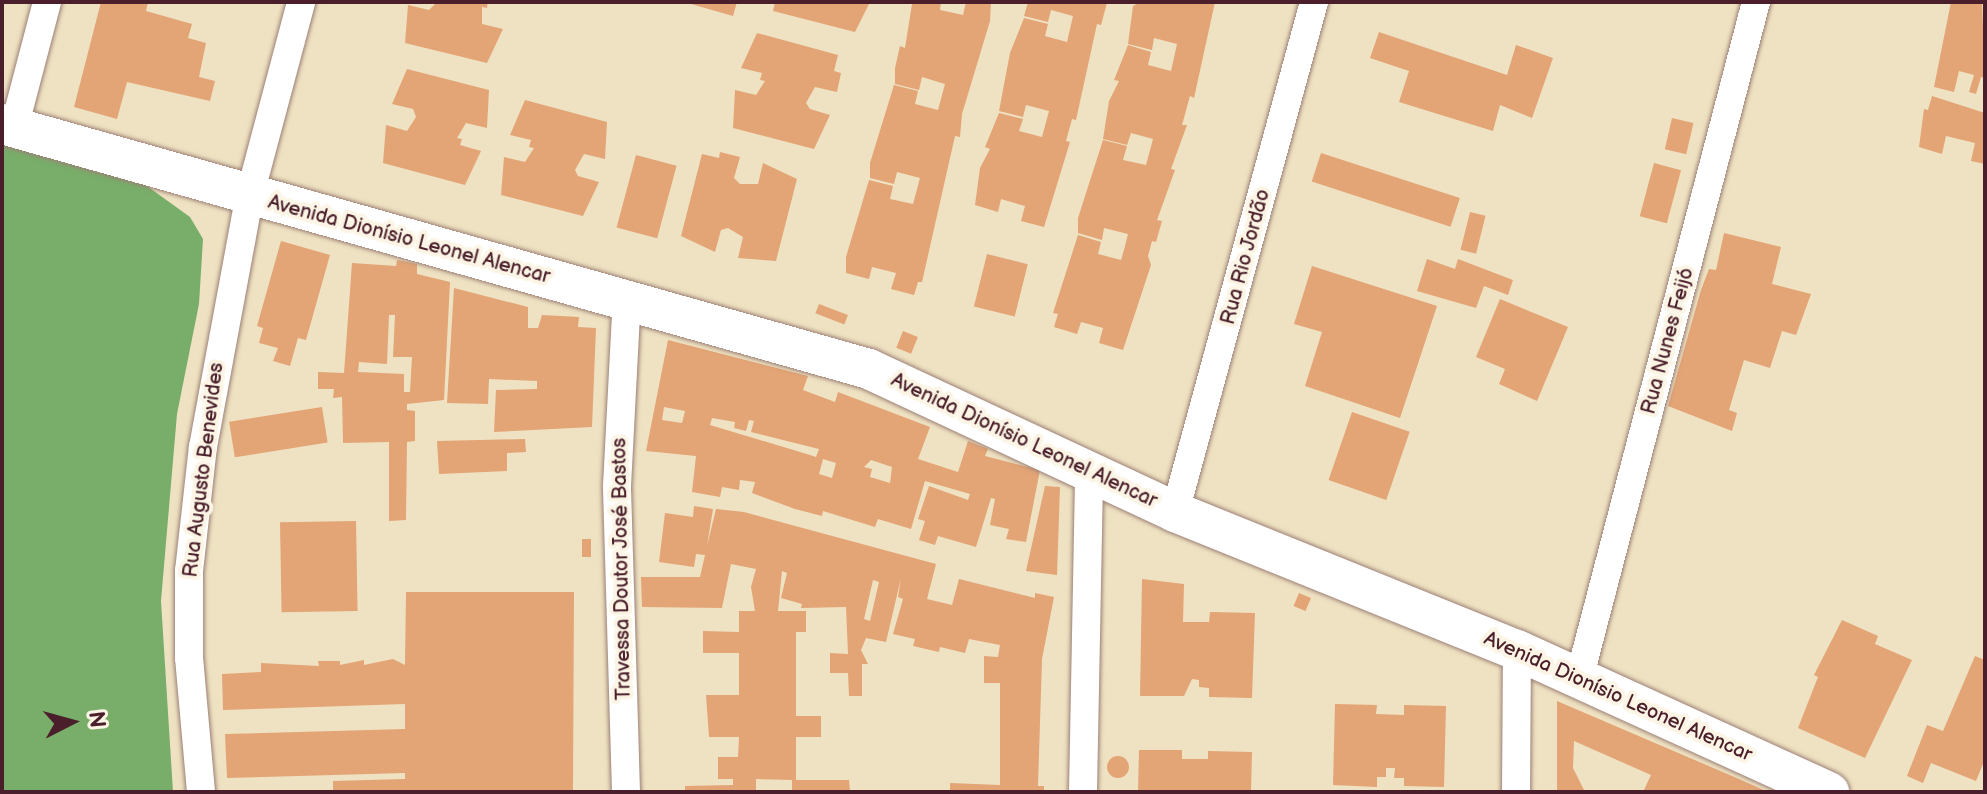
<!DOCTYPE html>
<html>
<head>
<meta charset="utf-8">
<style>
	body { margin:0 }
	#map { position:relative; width:1987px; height:794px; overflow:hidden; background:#efe2c2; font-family:"Balsamiq Sans",sans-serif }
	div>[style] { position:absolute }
	.forest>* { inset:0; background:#78ad6a }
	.building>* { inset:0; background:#e3a476; transform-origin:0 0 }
	.round { border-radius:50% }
	.roads { filter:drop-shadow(0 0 2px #9c8076) drop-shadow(0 0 2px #9c8076) }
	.street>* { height:28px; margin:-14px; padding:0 14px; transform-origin:14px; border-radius:14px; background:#fff }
	.secondary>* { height:40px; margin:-20px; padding:0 20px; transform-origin:20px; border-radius:20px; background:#fff }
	span { translate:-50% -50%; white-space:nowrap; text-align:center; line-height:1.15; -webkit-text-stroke:8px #fcf5e5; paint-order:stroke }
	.street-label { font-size:20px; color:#4a1f2b }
	.frame { position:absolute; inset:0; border:4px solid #4a1f2b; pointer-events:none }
	.north { position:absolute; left:32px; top:682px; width:80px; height:80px; -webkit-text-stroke:6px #fcf5e5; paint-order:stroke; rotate:84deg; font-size:22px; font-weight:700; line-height:32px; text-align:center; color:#4a1f2b }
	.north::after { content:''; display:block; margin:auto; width:28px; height:36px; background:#4a1f2b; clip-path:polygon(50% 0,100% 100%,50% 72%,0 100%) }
</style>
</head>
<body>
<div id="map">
	<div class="forest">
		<i style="clip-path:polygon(2px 141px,140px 181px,190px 217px,203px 239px,199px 304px,177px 414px,161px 601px,173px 792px,2px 792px)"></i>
	</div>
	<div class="building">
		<i style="clip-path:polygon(101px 2px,148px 2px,146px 11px,192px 24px,188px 38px,206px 43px,199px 77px,215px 81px,210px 101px,127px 82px,117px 119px,74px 107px)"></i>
		<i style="clip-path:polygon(437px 2px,488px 2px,487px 8px,482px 7px,482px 24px,503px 29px,487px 63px,405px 43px,408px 5px,429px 10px)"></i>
		<i style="clip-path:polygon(684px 2px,737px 2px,733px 16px)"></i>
		<i style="clip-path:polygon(775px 2px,870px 2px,855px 32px,773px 11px)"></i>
		<i style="clip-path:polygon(941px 2px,940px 10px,963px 15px,966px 2px,991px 2px,990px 21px,962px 114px,960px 137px,955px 136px,922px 282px,918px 282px,914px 295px,891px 289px,896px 273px,872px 267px,869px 279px,846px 273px,846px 257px,869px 180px,893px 186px,890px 199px,913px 204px,920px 178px,897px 172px,894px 184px,870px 178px,870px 163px,894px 85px,918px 91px,915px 104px,938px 110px,945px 84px,922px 77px,919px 90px,895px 84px,895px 68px,900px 46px,905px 48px,912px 4px)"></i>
		<i style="clip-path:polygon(1028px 2px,1107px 3px,1101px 25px,1097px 24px,1076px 120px,1072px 119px,1066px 141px,1070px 142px,1044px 227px,1021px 221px,1025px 206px,1001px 199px,998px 212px,975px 205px,980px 168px,990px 149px,985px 147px,999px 113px,1023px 119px,1019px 131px,1042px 137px,1049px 111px,1026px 105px,1023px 117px,999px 111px,1010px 53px,1024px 18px,1048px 24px,1045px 36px,1067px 42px,1073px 16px,1051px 10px,1048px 22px,1024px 16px)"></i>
		<i style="clip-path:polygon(1140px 2px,1215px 2px,1194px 98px,1190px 96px,1182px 125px,1187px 125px,1171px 169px,1175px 170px,1157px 220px,1162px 221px,1156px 242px,1152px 241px,1148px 256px,1151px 265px,1123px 350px,1099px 343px,1103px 328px,1081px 322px,1077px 334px,1054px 327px,1058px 314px,1053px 313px,1078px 235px,1101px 242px,1098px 254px,1121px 260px,1124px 250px,1128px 234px,1104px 228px,1102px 240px,1078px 233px,1078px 218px,1103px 140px,1127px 146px,1123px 160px,1146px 165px,1153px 139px,1131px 133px,1127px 145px,1103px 139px,1109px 101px,1119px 81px,1114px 80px,1128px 45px,1151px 52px,1148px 65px,1171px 71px,1177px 44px,1154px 38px,1152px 50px,1128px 44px,1133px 6px)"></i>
		<i style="clip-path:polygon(1951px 2px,1982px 2px,1985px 78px,1981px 77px,1976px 94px,1969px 92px,1974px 75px,1959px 71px,1954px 92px,1934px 87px)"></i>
		<i style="clip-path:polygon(1379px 32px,1507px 75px,1516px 45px,1553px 58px,1532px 118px,1500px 105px,1493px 131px,1399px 102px,1409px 71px,1370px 58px)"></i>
		<i style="clip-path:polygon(757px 33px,838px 55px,834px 71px,841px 73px,837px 92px,815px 87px,806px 103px,810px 109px,830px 115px,814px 149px,733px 128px,735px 90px,756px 95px,765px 81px,760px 80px,762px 73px,741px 68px)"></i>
		<i style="clip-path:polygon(407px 69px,489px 90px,487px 128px,466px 123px,457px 138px,462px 139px,460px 145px,481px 151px,465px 185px,383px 163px,386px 125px,407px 131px,416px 117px,413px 109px,392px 104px)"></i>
		<i style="clip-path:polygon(1932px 96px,1985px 113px,1985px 164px,1971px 161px,1975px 143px,1946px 136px,1942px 154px,1919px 147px,1924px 109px,1928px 110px)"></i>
		<i style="clip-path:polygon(525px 100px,607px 122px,605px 159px,584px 154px,575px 170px,578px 176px,599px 182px,583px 216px,501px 195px,504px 157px,525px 162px,534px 148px,529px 147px,531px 140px,510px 135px)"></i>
		<i style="left:1672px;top:118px;width:22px;height:32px;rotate:13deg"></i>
		<i style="clip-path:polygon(720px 152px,740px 157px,734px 178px,740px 184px,758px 184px,763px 163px,797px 179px,776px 261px,738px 258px,743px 237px,728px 228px,721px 230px,715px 252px,681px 236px,702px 154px,719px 158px)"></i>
		<i style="left:1321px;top:153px;width:146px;height:30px;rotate:18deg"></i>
		<i style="left:636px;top:155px;width:42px;height:75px;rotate:15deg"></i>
		<i style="left:1654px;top:163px;width:28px;height:55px;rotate:15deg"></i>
		<i style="left:1470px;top:212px;width:16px;height:39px;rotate:14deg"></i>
		<i style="clip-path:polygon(1724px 233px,1781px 247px,1772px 284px,1811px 294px,1796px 335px,1782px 331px,1770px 368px,1744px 360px,1729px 410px,1737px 413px,1732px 431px,1668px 406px,1701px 290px,1709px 269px,1716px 270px)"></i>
		<i style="clip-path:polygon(281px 241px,330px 255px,306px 340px,298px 338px,290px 366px,273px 361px,278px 348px,259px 343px,263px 328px,257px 326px)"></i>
		<i style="left:987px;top:254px;width:42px;height:54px;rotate:14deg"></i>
		<i style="clip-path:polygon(1427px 259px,1455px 269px,1458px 259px,1513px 280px,1508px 295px,1484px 286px,1476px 308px,1417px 291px)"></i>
		<i style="clip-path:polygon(evenodd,397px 260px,417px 264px,417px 274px,450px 282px,444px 400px,407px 404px,407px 410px,415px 411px,415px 441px,407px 442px,406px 520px,389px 521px,389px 442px,343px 443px,342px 397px,333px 398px,334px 389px,318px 389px,318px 372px,344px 373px,352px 263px,396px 266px,397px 260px,389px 315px,395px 315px,393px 357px,412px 357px,410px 392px,404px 392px,404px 374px,358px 372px,359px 362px,387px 364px,389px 315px)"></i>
		<i style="clip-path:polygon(1312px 266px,1437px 306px,1400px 418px,1305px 386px,1322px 332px,1294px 324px)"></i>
		<i style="clip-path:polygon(454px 288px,528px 307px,528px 328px,538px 328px,542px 315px,579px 317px,578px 327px,596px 328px,592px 427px,494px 432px,496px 390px,537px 389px,537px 381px,489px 379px,488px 404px,447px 403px)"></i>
		<i style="clip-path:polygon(1500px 299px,1568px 327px,1537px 401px,1499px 384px,1505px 369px,1476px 357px)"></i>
		<i style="left:819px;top:304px;width:31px;height:10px;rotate:21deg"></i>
		<i style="left:903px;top:331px;width:16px;height:18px;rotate:22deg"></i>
		<i style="clip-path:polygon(evenodd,668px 340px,808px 376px,803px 390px,835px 402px,838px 392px,930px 427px,918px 459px,958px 472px,968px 441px,988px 449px,985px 456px,1040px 470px,1026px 542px,1006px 539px,1009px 529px,990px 525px,995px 499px,991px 498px,976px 547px,938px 536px,935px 545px,919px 540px,925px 521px,918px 519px,929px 486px,968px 500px,970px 494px,925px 481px,911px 529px,878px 519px,875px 527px,823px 511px,822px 516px,795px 509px,752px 493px,755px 482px,740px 480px,739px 490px,722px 487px,720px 497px,692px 492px,696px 456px,646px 451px,668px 340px,664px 407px,685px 411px,682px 423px,662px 420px,664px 407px,668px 340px,712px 418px,735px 422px,734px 428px,746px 431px,749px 420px,754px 421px,751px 432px,819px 449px,816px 457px,810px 455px,710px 425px,712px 418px,668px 340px,823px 459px,836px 463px,832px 478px,819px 474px,823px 459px,668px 340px,871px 460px,892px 467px,890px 483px,870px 477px,872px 469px,864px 467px,871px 460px)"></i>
		<i style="left:322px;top:407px;width:36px;height:94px;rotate:81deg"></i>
		<i style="left:1352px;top:412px;width:61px;height:72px;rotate:19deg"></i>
		<i style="clip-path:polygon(525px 439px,526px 452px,507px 453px,507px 471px,439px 474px,437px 441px)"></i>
		<i style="clip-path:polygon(1045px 486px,1060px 487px,1057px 575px,1026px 571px)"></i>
		<i style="clip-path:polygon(evenodd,694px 506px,713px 509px,707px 546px,716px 509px,744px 512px,936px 564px,927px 599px,952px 605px,959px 579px,1035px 598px,1035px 593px,1054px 597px,1042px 659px,1038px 786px,1044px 786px,1044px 792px,950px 792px,950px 783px,1000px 785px,1000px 683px,984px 683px,984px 656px,998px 657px,1000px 645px,969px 639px,965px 653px,940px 647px,939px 652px,913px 646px,915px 639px,893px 634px,903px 599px,898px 597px,901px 578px,886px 642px,866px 638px,861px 650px,868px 664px,862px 664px,862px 696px,849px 696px,848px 673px,830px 673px,830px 653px,848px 654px,846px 607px,801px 608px,802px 604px,781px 598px,787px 573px,782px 571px,778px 611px,806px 611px,806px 632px,796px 632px,796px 716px,821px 716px,821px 737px,796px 737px,796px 780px,849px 780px,850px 792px,792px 792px,792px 780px,756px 779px,756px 792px,685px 792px,685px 786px,733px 785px,733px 779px,718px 779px,718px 757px,738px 757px,739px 737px,709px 737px,706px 695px,739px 695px,739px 653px,703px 653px,703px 631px,739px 632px,739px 611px,755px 611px,751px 587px,756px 569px,731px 564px,722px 608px,642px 607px,641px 577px,700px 577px,705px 555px,696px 554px,694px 567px,659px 562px,665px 513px,693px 517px,694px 506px,873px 580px,879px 582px,870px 621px,864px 619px,873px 580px)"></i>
		<i style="left:356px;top:521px;width:90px;height:76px;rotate:89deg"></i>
		<i style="left:582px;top:539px;width:9px;height:18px"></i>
		<i style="clip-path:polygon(1142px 579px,1184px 584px,1183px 622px,1209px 622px,1210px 612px,1255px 613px,1252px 698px,1209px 697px,1209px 688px,1199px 687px,1199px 680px,1192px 679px,1184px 696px,1140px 696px)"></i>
		<i style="clip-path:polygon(406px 592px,574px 592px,573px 792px,333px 792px,333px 781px,405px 779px,405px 773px,227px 778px,225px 734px,405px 729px,405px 704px,223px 710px,222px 674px,261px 672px,261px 663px,319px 666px,318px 661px,340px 661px,340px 665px,364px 660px,364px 665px,393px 659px,405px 665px)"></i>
		<i style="left:1299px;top:593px;width:13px;height:14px;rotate:23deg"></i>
		<i style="clip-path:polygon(1842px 620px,1878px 636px,1875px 644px,1912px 660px,1865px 758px,1798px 728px,1818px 677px,1814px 675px)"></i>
		<i style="clip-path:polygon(1975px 656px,1985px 660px,1985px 759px,1976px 781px,1931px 763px,1923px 783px,1907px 776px,1927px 725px,1943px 731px)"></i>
		<i style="clip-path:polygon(1557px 701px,1739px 779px,1768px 792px,1643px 792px,1651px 775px,1574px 741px,1573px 768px,1585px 792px,1557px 792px)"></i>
		<i style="clip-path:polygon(1335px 704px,1377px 705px,1376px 714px,1404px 715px,1404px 705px,1446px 706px,1444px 787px,1404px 786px,1404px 778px,1394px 778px,1395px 768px,1386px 768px,1386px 777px,1377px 777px,1377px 787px,1333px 785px)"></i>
		<i style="clip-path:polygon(1139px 750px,1182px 750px,1182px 759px,1208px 759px,1208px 751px,1252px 752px,1251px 792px,1138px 792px)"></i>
		<i class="round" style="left:1107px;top:756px;width:22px;height:22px"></i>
	</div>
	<div class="roads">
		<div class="street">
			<i style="left:14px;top:128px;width:130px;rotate:-75.3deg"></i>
			<i style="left:1175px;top:512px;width:529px;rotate:-74.75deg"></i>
			<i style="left:1579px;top:679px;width:700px;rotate:-75.35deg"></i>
			<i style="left:201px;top:792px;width:135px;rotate:-95.1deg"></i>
			<i style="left:189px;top:658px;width:87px;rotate:-90deg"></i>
			<i style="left:189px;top:571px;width:125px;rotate:-83.6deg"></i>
			<i style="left:203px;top:447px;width:253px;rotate:-79.5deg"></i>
			<i style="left:249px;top:198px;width:203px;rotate:-75.1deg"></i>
			<i style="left:626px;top:792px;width:306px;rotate:-91.7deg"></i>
			<i style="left:617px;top:486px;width:188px;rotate:-87deg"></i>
			<i style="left:1083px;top:792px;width:319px;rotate:-88.9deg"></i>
			<i style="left:1516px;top:792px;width:142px;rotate:-89.6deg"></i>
		</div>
		<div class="secondary">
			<i style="left:2px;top:124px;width:901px;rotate:15.78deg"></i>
			<i style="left:869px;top:369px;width:338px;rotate:25deg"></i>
			<i style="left:1175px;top:512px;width:369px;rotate:22deg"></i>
			<i style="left:1517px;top:650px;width:343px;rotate:24.5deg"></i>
		</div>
	</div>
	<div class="street-label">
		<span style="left:409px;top:240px;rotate:15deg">Avenida Dionísio Leonel Alencar</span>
		<span style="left:1246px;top:257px;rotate:-75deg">Rua Rio Jordão</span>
		<span style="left:1668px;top:341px;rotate:-75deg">Rua Nunes Feijó</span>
		<span style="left:1024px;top:441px;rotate:25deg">Avenida Dionísio Leonel Alencar</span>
		<span style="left:204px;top:470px;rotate:-83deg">Rua Augusto Benevides</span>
		<span style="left:622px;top:569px;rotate:-91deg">Travessa Doutor José Bastos</span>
		<span style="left:1618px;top:697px;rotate:24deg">Avenida Dionísio Leonel Alencar</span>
	</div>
	<div class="frame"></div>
	<div class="north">N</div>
</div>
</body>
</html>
